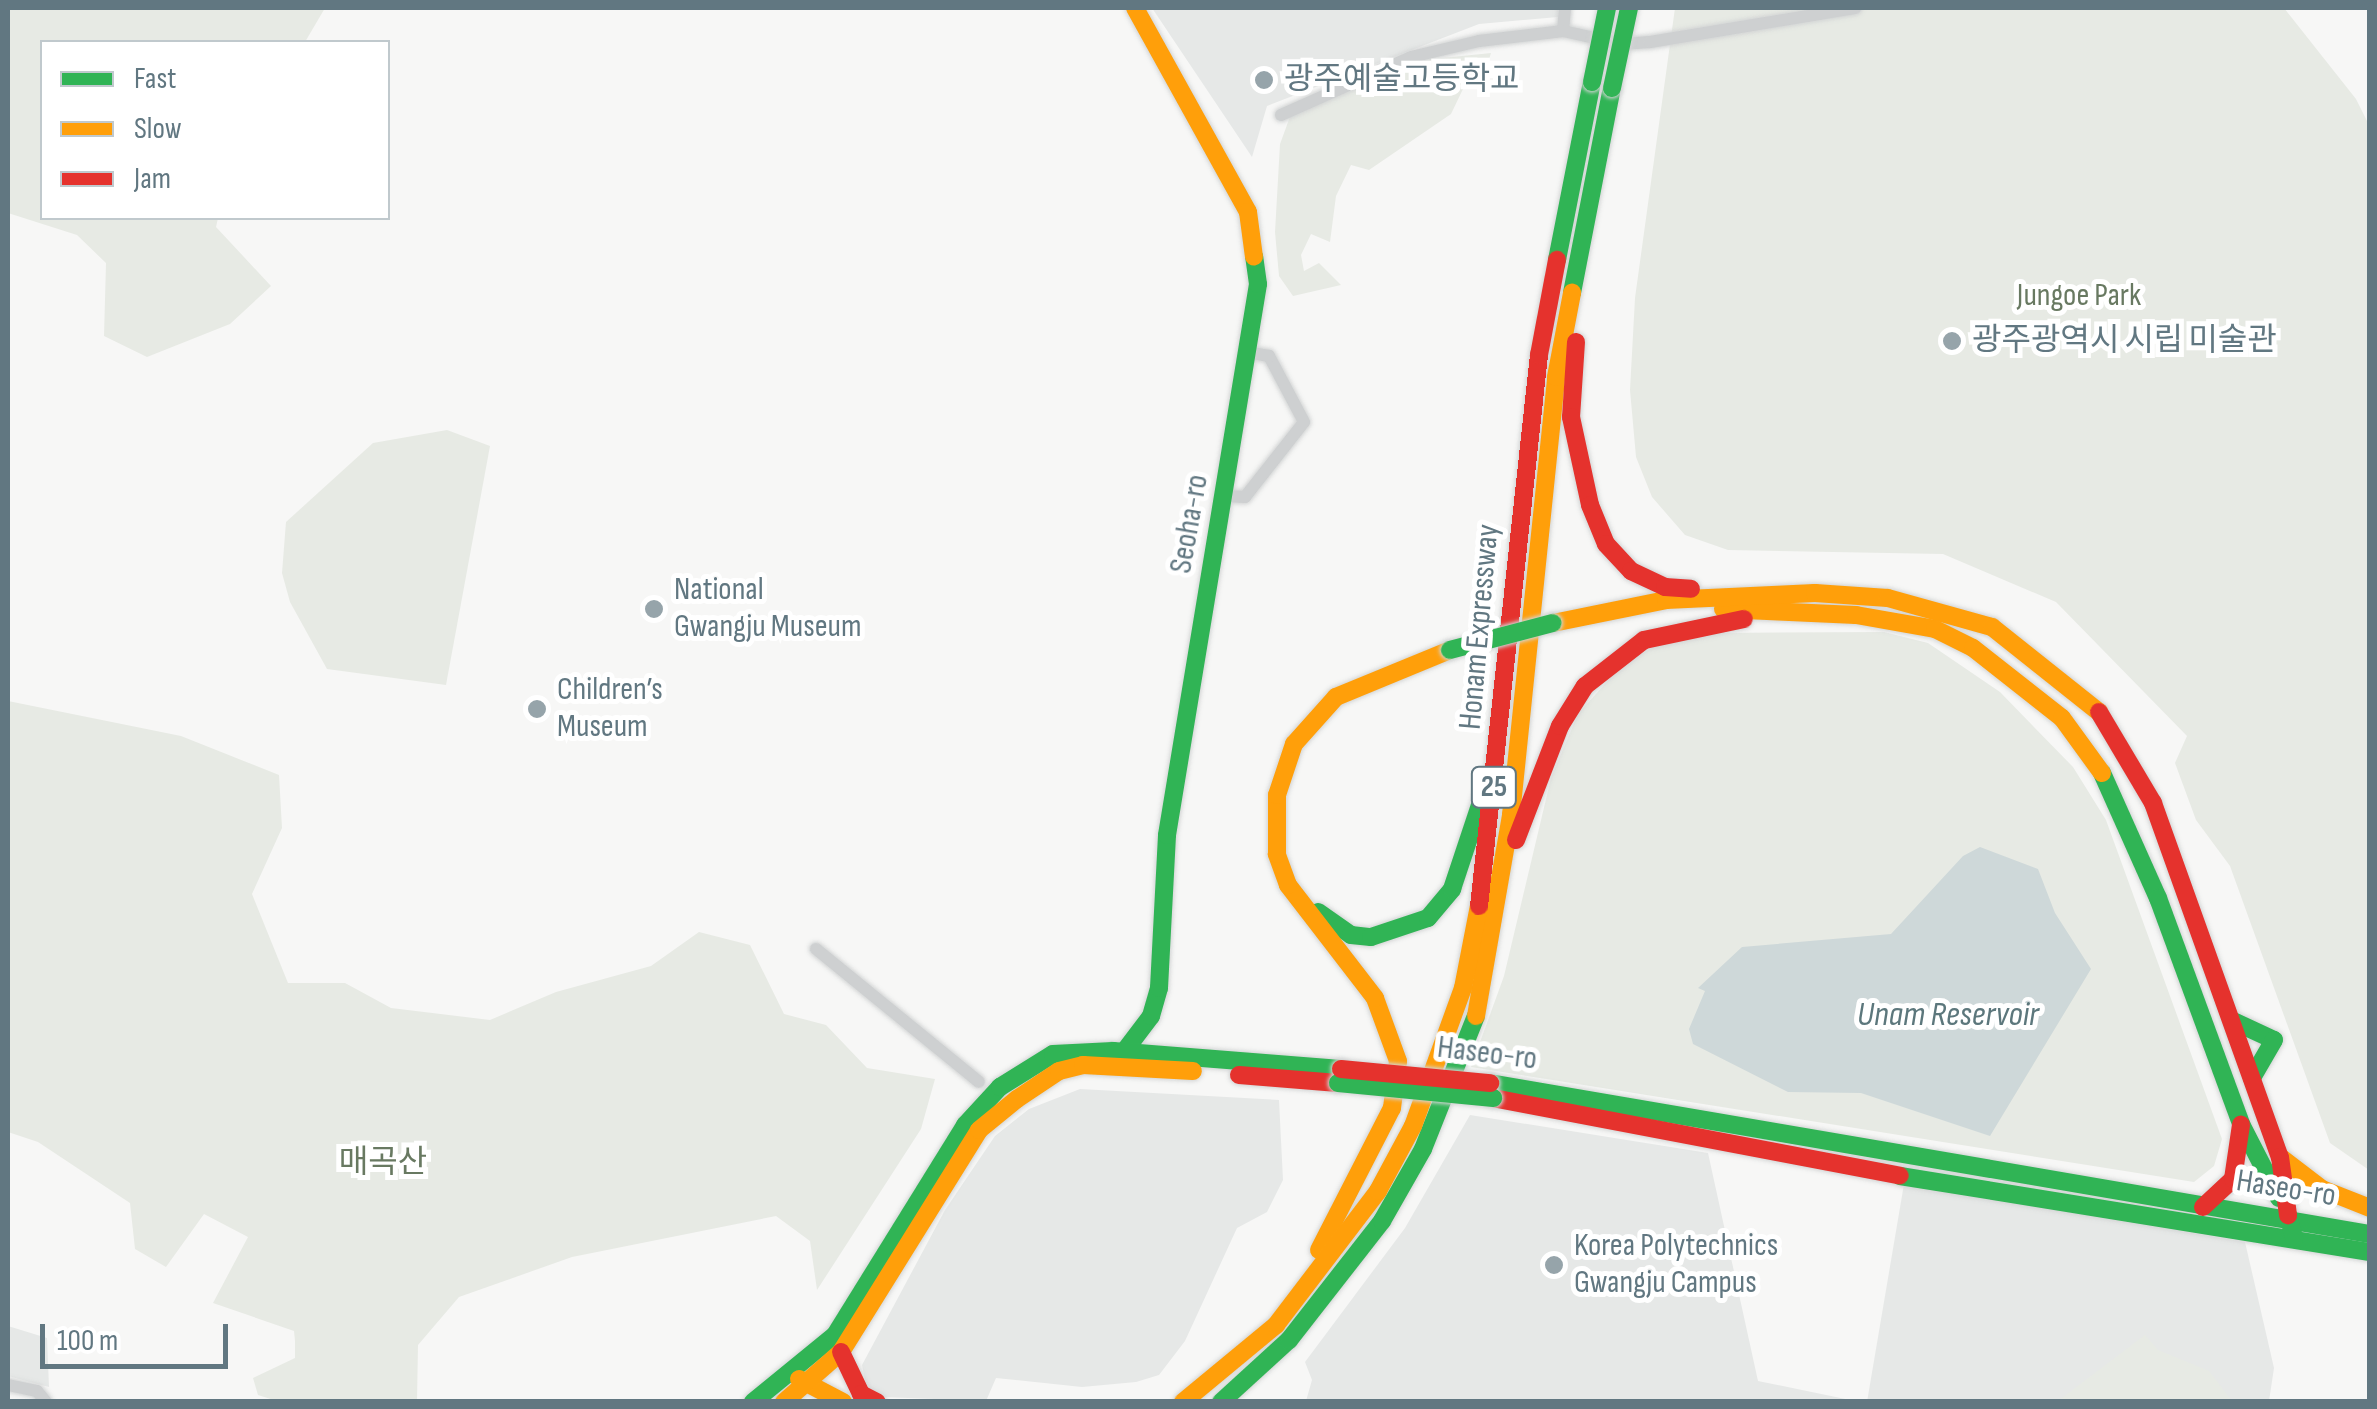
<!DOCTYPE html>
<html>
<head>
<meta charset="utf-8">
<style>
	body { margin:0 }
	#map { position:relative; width:2377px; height:1409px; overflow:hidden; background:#f7f7f6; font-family:"Sofia Sans Condensed","Noto Sans KR",sans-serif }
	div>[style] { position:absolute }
	.built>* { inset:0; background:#e6e8e7 }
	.green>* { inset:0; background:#e7eae4 }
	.water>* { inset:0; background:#ced8d9 }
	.roads { filter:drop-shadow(0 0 2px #d3d5d5) drop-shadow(0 0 2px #d3d5d5) }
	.street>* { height:12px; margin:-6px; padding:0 6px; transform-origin:6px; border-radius:6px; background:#ced0d1 }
	.fast>* { height:18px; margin:-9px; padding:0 9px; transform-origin:9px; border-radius:9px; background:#30b455 }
	.slow>* { height:18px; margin:-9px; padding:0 9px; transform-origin:9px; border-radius:9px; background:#ff9f0a }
	.jam>* { height:18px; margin:-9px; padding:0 9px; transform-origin:9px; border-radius:9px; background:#e5322d }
	.bridges { filter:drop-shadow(0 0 2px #d3d5d5) drop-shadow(0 0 2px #d3d5d5) }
	.fast-bridge>* { height:18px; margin:-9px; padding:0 9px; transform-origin:9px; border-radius:9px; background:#30b455 }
	.jam-bridge>* { height:18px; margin:-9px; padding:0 9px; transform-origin:9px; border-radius:9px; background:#e5322d }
	.dots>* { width:28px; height:28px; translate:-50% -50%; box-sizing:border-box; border:5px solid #fff; border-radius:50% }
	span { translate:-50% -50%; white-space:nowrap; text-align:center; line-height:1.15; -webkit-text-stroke:10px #fff; paint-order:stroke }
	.shield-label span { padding:2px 8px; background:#fff; border:2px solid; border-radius:8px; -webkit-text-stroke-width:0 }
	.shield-label { font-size:30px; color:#617781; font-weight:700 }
	.poi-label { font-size:32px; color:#617781 }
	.left { translate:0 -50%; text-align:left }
	.park-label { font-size:32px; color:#687961 }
	.street-label { font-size:32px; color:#617781 }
	.water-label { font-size:35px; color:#5c777c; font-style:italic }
	.frame { position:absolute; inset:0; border:10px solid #617781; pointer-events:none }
	.legend { position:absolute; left:40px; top:40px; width:350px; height:180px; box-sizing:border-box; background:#fff; border:2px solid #c0c9cd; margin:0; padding:12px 18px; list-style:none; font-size:30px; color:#617781 }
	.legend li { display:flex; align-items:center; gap:20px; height:50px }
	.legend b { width:50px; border:2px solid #c0c9cd }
	.scale { position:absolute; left:40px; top:1324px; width:188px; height:45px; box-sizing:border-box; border:5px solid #617781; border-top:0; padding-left:12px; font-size:30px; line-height:35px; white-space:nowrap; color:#617781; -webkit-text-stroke:8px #fff; paint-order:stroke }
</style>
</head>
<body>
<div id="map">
	<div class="built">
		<i style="clip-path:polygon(1152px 8px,1558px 8px,1558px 17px,1479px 24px,1267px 106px,1252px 157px)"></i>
		<i style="clip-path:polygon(1080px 1089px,1279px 1100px,1283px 1180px,1267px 1212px,1237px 1228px,1185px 1341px,1159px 1375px,1136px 1382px,1082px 1387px,996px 1378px,986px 1401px,882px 1397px,867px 1390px,862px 1365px,945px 1210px,995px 1136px,1029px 1109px)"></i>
		<i style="clip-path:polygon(1470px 1115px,1708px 1153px,1758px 1381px,1855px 1401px,1306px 1401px,1312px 1380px,1305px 1362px,1405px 1228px)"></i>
		<i style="clip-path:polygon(1904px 1184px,2245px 1242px,2274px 1368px,2269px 1401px,1867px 1402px)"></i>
		<i style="clip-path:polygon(8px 1326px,47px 1338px,49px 1387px,8px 1376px)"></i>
	</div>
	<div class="green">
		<i style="clip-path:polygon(8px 8px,325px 8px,305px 42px,42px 42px,42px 218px,218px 218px,216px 227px,271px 286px,230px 324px,147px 357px,104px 336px,106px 263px,77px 235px,8px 213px)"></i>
		<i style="clip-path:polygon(1675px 8px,2284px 8px,2356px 99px,2369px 125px,2369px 1170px,2330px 1143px,2230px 866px,2196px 820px,2175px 763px,2187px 736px,2056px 602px,1943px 554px,1728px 550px,1685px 535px,1652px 497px,1636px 457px,1630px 390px,1635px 298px)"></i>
		<i style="clip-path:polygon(1491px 53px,1481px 86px,1463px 89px,1451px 114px,1369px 170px,1351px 165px,1336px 196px,1330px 242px,1311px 234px,1301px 255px,1304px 271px,1319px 263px,1341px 285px,1293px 296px,1279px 276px,1275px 232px,1280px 144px,1291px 114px,1413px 61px)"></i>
		<i style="clip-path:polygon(447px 430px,490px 446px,446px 685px,327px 669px,290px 602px,282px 573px,286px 522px,373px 443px)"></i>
		<i style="clip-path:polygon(1884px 632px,1928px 643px,2000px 692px,2073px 767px,2106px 820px,2222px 1139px,2214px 1166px,2194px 1182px,1471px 1067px,1504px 976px,1551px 778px,1578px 714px,1620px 667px,1658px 644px,1711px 633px)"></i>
		<i style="clip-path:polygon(8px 701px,181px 736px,279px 775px,282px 828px,252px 894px,288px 983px,345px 983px,391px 1008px,490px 1020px,556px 992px,651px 966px,699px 932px,750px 945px,784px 1014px,826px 1025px,867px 1068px,935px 1079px,921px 1129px,817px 1290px,810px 1241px,776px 1216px,572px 1257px,459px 1297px,418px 1345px,417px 1401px,280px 1402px,258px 1395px,253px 1378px,295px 1358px,295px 1341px,294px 1331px,213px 1303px,248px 1237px,204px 1214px,166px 1267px,135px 1249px,130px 1203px,38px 1142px,8px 1132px)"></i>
		<i style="clip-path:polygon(2145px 1335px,2158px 1350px,2209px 1371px,2232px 1401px,2058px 1401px)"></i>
	</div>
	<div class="water">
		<i style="clip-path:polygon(1980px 847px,2038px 869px,2055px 913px,2091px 969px,1990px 1136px,1861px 1093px,1788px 1092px,1693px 1044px,1689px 1029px,1705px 991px,1698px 988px,1742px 947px,1891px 934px,1963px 856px)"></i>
	</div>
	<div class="roads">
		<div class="street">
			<i style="left:1563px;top:31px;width:23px;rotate:-85deg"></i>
			<i style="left:1281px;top:115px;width:142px;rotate:-24deg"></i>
			<i style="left:1411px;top:57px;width:70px;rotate:-13.2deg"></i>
			<i style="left:1479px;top:41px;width:85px;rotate:-6.8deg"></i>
			<i style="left:1563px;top:31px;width:60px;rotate:12.4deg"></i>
			<i style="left:1622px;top:44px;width:28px;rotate:-4deg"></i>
			<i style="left:1650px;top:42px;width:208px;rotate:-9.4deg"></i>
			<i style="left:1226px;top:496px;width:19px;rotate:3deg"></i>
			<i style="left:1245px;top:497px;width:95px;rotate:-51.8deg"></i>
			<i style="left:1304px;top:422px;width:75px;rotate:-117.9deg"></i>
			<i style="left:1269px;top:356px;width:22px;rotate:-170deg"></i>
			<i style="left:816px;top:949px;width:210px;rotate:39.2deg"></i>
			<i style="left:8px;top:1385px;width:30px;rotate:12deg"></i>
			<i style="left:37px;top:1391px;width:14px;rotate:51deg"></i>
		</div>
		<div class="fast">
			<i style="left:1557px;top:260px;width:181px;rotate:-78.9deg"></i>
			<i style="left:1572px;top:293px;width:209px;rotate:-79deg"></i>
			<i style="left:2102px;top:773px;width:137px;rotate:65.9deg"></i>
			<i style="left:2158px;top:898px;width:241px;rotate:69.8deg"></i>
			<i style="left:2241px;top:1124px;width:83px;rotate:62.8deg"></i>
			<i style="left:1318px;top:912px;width:40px;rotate:34.9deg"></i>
			<i style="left:1351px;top:935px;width:20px;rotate:6deg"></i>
			<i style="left:1371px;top:937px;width:60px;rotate:-18.4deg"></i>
			<i style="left:1428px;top:918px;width:38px;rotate:-50deg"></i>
			<i style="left:1452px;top:889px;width:98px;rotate:-71.6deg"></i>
			<i style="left:2233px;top:1021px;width:45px;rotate:24.9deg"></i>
			<i style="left:2274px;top:1040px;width:44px;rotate:120.1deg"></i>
			<i style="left:1114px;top:1065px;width:61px;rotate:-52.9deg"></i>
			<i style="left:1151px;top:1016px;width:29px;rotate:-74deg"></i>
			<i style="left:1159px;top:988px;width:153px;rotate:-87deg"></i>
			<i style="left:1167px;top:835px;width:558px;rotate:-80.62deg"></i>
			<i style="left:1258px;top:284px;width:27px;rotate:-98deg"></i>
			<i style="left:1490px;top:1083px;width:893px;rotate:9.74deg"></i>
			<i style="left:1900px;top:1176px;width:476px;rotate:9.2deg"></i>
			<i style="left:2288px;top:1215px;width:24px;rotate:75deg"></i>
			<i style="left:753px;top:1402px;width:106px;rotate:-39.3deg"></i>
			<i style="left:835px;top:1335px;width:247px;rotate:-58.2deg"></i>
			<i style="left:965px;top:1125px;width:52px;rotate:-47.4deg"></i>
			<i style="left:1000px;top:1087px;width:62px;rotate:-31.9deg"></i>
			<i style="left:1053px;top:1054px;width:60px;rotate:-2.9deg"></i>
			<i style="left:1113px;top:1051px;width:229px;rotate:4.5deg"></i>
			<i style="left:1221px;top:1402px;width:92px;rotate:-42.4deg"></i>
			<i style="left:1289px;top:1340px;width:151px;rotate:-52deg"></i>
			<i style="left:1382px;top:1221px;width:83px;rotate:-60.3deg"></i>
			<i style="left:1423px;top:1149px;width:143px;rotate:-68.3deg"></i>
		</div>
		<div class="slow">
			<i style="left:1135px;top:8px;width:233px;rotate:61deg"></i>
			<i style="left:1248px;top:212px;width:45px;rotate:82.4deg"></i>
			<i style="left:1723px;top:609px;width:133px;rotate:2.6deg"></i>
			<i style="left:1856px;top:615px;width:80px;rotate:10deg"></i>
			<i style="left:1935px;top:629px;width:42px;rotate:26.6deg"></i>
			<i style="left:1973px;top:648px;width:113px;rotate:38.2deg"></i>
			<i style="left:2062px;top:718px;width:68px;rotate:54deg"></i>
			<i style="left:1553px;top:623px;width:115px;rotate:-11.5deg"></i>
			<i style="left:1666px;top:600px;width:149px;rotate:-2.7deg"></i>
			<i style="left:1815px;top:593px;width:73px;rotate:3.9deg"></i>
			<i style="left:1888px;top:598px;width:108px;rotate:15.6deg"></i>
			<i style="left:1992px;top:627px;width:137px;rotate:38.5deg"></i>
			<i style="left:1476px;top:1016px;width:204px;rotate:-80.1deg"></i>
			<i style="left:1511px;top:815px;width:440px;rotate:-84.1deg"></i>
			<i style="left:1556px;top:377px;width:86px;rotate:-79.2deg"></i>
			<i style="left:2280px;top:1157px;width:53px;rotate:37.3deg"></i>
			<i style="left:2322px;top:1189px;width:52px;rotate:21.6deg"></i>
			<i style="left:1319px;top:1250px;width:160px;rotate:-62.8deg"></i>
			<i style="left:1392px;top:1108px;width:47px;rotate:-82.7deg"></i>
			<i style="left:1398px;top:1061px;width:67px;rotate:-110.1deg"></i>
			<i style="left:1375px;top:998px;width:143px;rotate:-127.6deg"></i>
			<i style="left:1288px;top:885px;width:33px;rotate:-110deg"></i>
			<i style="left:1277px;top:854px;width:59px;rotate:-90deg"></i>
			<i style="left:1277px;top:795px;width:54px;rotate:-71.6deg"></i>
			<i style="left:1294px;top:744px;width:63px;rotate:-48.2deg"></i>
			<i style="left:1336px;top:697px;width:123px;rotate:-22.4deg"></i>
			<i style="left:799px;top:1379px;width:50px;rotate:27.6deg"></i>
			<i style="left:784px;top:1402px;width:76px;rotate:-41.3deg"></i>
			<i style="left:841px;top:1352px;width:261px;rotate:-58.1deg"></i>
			<i style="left:979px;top:1130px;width:49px;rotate:-39.2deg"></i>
			<i style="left:1017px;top:1099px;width:50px;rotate:-33.7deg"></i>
			<i style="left:1059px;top:1071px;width:25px;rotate:-14deg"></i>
			<i style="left:1083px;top:1065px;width:110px;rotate:3.1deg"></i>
			<i style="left:1183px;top:1402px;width:121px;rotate:-39.6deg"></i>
			<i style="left:1276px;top:1325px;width:168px;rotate:-52.7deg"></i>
			<i style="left:1378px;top:1191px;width:74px;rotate:-61.7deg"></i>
			<i style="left:1413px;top:1126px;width:147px;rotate:-70.1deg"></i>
			<i style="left:1463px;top:988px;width:84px;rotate:-79deg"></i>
		</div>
		<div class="jam">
			<i style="left:1576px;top:342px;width:75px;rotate:93.8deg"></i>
			<i style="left:1571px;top:417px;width:90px;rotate:77.8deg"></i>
			<i style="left:1590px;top:505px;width:42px;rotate:67.7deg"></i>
			<i style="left:1606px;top:544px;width:37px;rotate:47deg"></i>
			<i style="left:1631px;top:571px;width:38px;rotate:25deg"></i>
			<i style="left:1665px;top:587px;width:26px;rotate:4deg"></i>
			<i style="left:2099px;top:712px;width:106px;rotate:59.3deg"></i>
			<i style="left:2153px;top:803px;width:376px;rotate:70.3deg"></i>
			<i style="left:2280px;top:1157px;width:59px;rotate:82.1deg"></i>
			<i style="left:1516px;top:840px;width:122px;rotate:-68.9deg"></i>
			<i style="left:1560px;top:726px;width:47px;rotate:-58deg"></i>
			<i style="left:1585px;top:686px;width:75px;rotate:-37.9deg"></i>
			<i style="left:1644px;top:640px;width:102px;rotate:-11.9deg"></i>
			<i style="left:1479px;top:906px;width:554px;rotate:-83.79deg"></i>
			<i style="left:1539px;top:355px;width:97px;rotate:-79.3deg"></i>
			<i style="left:1239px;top:1075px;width:99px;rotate:4.6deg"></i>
			<i style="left:1493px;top:1098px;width:414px;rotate:10.8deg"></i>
			<i style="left:2203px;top:1207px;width:41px;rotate:-43deg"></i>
			<i style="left:2233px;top:1179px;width:55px;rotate:-81.6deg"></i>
			<i style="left:841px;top:1352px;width:47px;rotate:64.5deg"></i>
			<i style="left:861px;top:1394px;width:18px;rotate:27deg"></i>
		</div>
	</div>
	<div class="bridges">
		<div class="fast-bridge">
			<i style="left:1592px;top:82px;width:76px;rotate:-78.5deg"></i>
			<i style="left:1612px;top:88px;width:82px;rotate:-78deg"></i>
			<i style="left:1450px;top:650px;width:106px;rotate:-14.7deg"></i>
			<i style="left:1338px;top:1083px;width:156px;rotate:5.5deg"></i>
		</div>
		<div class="jam-bridge">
			<i style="left:1341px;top:1069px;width:150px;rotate:5.4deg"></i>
		</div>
	</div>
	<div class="dots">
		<i style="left:1264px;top:80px;background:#96a4aa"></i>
		<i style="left:1952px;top:341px;background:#96a4aa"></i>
		<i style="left:654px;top:609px;background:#96a4aa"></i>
		<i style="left:537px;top:709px;background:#96a4aa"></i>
		<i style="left:1554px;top:1265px;background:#96a4aa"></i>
	</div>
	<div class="shield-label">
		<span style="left:1494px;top:787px">25</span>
	</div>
	<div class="poi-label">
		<span class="left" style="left:1284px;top:80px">광주예술고등학교</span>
		<span class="left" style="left:1972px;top:341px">광주광역시 시립 미술관</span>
		<span class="left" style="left:674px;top:609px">National<br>Gwangju Museum</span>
		<span class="left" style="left:557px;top:709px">Children’s<br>Museum</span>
		<span class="left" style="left:1574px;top:1265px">Korea Polytechnics<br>Gwangju Campus</span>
	</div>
	<div class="park-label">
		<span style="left:2079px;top:296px">Jungoe Park</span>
		<span style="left:383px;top:1163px">매곡산</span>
	</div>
	<div class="street-label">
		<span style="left:1190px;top:524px;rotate:-80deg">Seoha-ro</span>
		<span style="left:1480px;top:627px;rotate:-85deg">Honam Expressway</span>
		<span style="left:1487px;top:1054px;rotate:7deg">Haseo-ro</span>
		<span style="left:2286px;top:1189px;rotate:9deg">Haseo-ro</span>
	</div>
	<div class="water-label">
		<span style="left:1948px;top:1015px">Unam Reservoir</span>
	</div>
	<div class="frame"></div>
	<ul class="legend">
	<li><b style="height:12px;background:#30b455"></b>Fast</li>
	<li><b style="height:12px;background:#ff9f0a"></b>Slow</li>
	<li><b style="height:12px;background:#e5322d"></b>Jam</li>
	</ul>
	<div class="scale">100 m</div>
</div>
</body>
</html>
